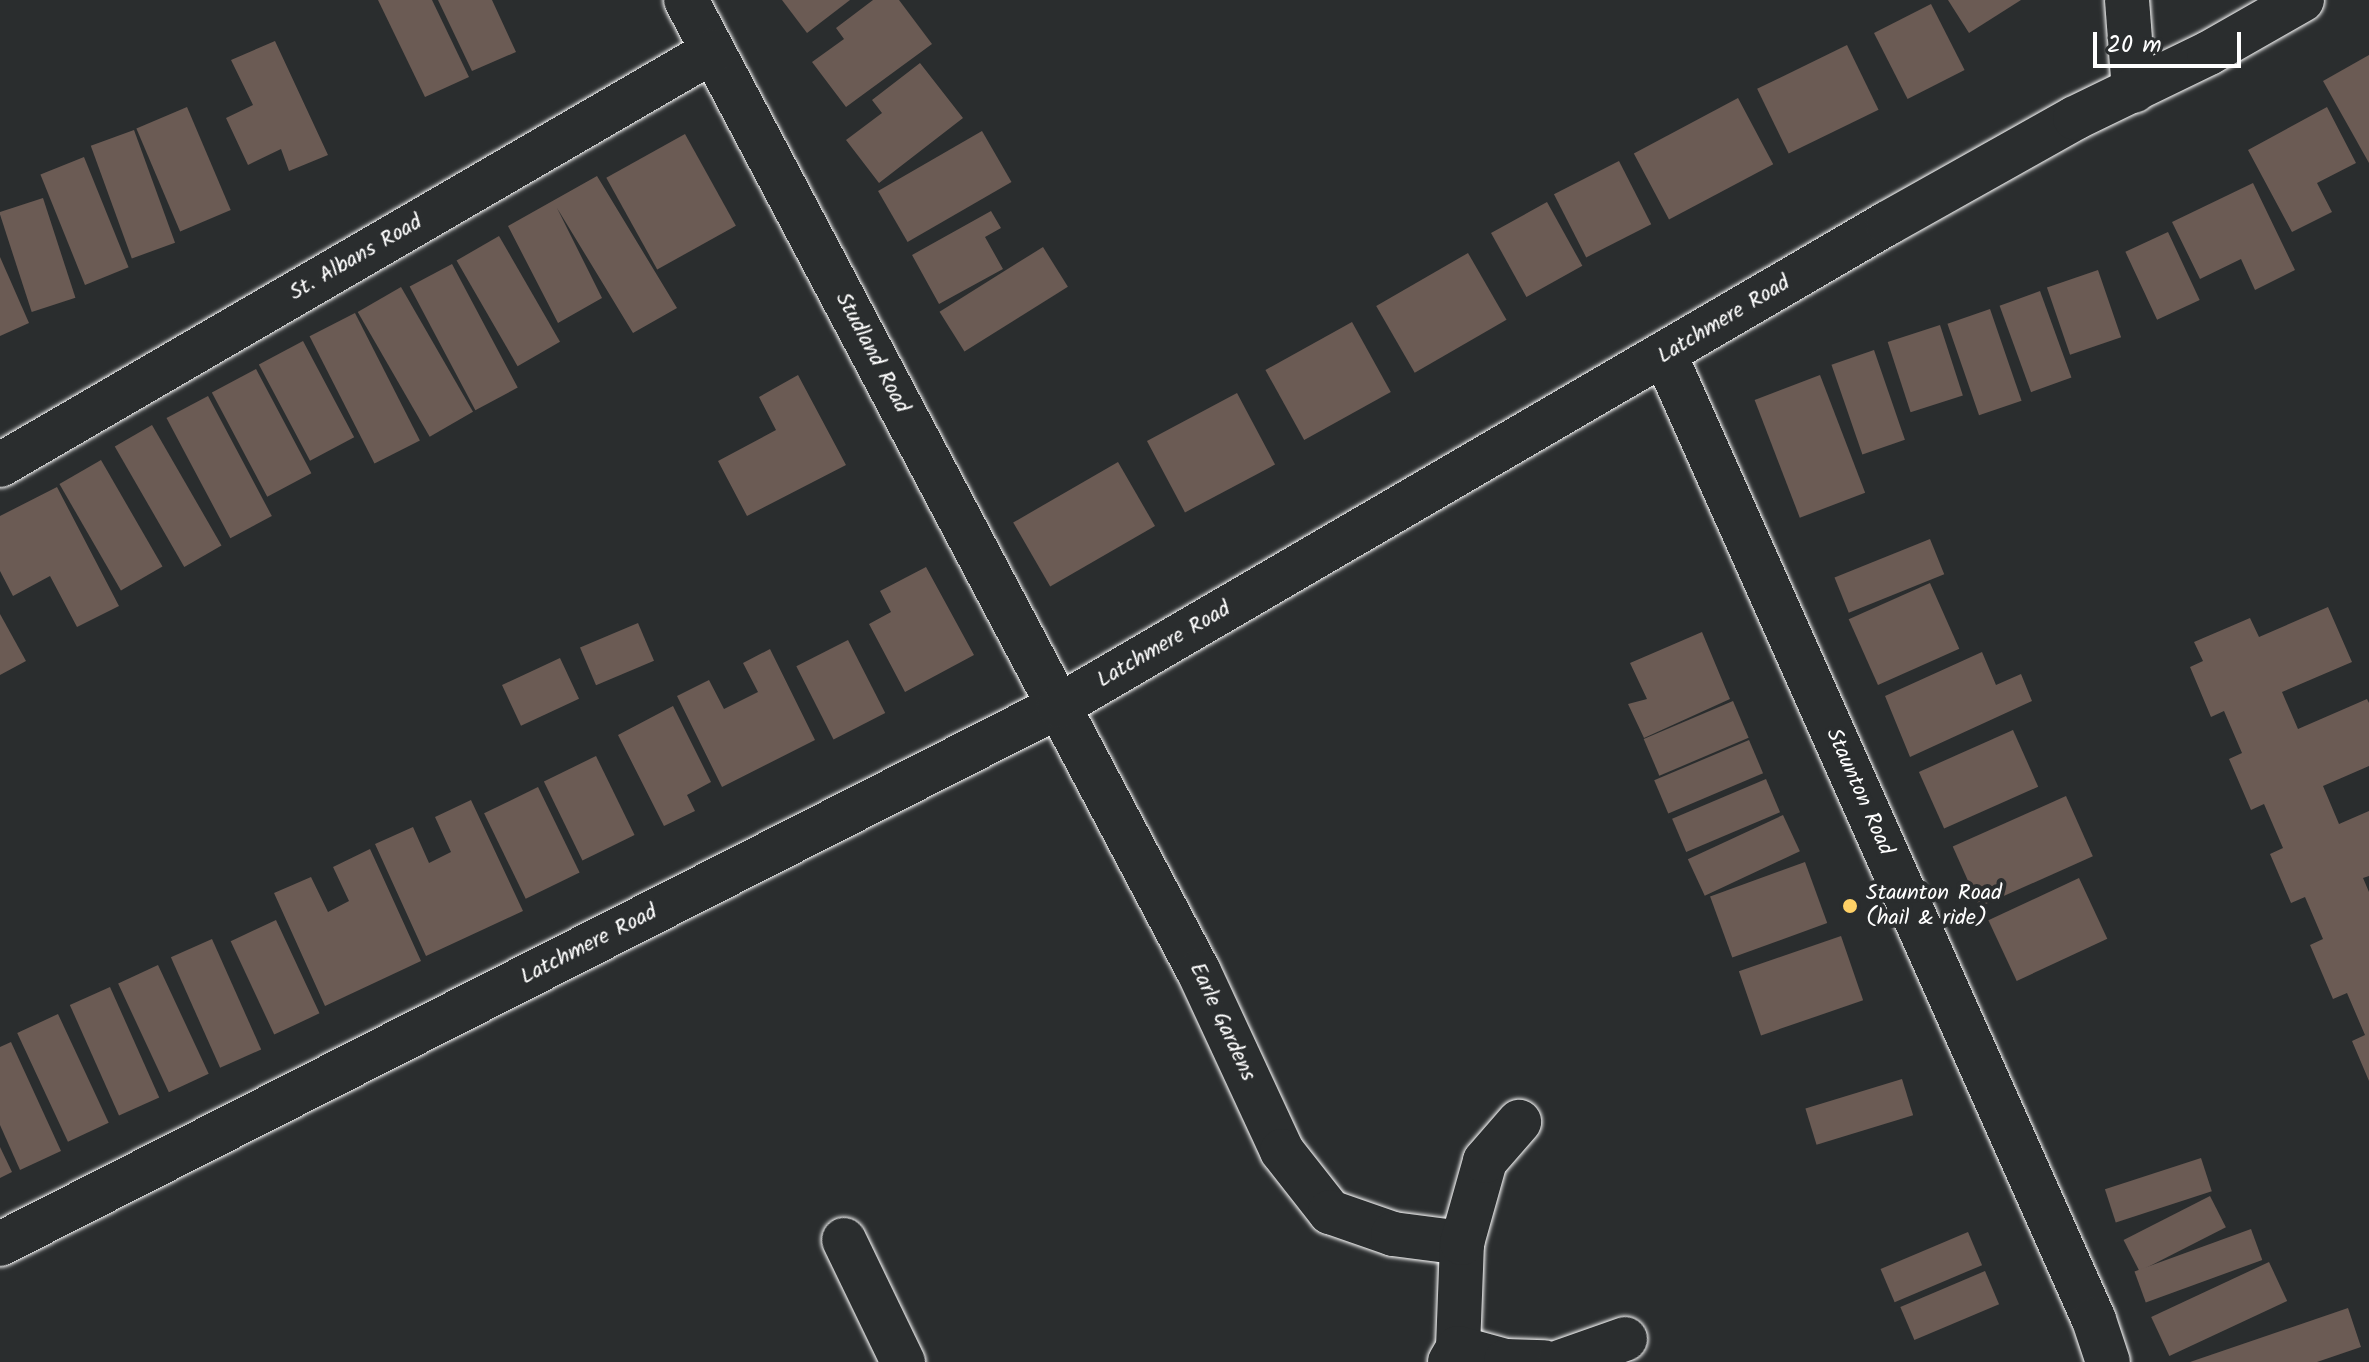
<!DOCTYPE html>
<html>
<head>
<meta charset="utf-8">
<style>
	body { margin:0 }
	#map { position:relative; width:2369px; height:1362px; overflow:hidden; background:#2a2d2e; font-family:Kalam,sans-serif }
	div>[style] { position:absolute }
	.building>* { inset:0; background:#6b5b54; transform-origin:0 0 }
	.roads { filter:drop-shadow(0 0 2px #fff) drop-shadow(0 0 2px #fff) }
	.minor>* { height:44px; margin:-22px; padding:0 22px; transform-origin:22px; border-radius:22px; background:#2a2d2e }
	.dots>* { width:22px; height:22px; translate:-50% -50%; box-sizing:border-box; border:4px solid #2a2d2e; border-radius:50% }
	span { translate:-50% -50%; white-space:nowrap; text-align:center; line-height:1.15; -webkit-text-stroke:8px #2a2d2e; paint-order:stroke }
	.street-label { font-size:22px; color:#fff }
	.poi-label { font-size:22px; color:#fff }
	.left { translate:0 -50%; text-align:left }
	.scale { position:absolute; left:2093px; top:32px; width:148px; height:36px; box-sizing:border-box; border:4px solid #fff; border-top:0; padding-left:10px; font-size:24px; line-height:28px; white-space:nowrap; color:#fff; -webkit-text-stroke:6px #2a2d2e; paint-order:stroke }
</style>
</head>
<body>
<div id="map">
	<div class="building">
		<i style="clip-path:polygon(378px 0,432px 0,469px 77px,425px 97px)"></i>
		<i style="clip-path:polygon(438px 0,492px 0,516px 52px,472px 71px)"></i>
		<i style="clip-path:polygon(782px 0,850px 0,807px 33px)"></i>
		<i style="clip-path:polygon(873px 0,899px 0,932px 44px,846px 107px,812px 62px,844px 39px,836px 28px)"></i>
		<i style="clip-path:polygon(1948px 0,2021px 0,1969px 33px)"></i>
		<i style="left:1931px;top:4px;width:74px;height:64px;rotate:63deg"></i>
		<i style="clip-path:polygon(275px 41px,328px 155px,289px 171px,281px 149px,248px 165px,226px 118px,253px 105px,231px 60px)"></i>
		<i style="left:1847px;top:45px;width:72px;height:100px;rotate:64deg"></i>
		<i style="clip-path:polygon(2369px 55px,2369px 163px,2323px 81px)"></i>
		<i style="clip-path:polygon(920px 63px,963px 118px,879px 183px,846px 140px,882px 113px,872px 100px)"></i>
		<i style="left:1738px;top:98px;width:75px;height:118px;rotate:62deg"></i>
		<i style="left:187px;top:107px;width:112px;height:55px;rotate:67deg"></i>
		<i style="clip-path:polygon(2327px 107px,2356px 163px,2317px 183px,2332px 212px,2292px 232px,2248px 150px)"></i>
		<i style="left:134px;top:130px;width:120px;height:46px;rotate:70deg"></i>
		<i style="left:982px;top:131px;width:59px;height:120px;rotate:60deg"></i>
		<i style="left:685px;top:134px;width:105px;height:90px;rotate:61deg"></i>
		<i style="left:84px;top:157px;width:119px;height:47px;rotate:68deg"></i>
		<i style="left:1619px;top:161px;width:71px;height:73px;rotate:63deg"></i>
		<i style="clip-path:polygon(597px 176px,677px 308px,633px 333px,557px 208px,602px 298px,558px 323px,508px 226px)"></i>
		<i style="clip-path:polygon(2253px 183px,2295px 270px,2255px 290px,2241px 259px,2200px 279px,2172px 222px)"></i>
		<i style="left:43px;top:198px;width:105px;height:46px;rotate:72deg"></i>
		<i style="left:1547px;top:202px;width:73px;height:64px;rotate:61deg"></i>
		<i style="clip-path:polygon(991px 211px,1001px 228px,985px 237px,1003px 269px,939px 304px,912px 255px)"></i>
		<i style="left:2168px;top:232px;width:75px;height:47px;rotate:65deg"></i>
		<i style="left:499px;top:236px;width:122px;height:49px;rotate:60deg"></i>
		<i style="left:1043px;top:247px;width:47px;height:122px;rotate:58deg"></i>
		<i style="left:1468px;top:253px;width:77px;height:106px;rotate:60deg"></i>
		<i style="clip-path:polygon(0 257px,29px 323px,0 336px)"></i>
		<i style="left:452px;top:264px;width:140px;height:48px;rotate:62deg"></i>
		<i style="left:2098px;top:270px;width:71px;height:54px;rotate:71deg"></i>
		<i style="left:401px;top:287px;width:144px;height:50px;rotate:60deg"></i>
		<i style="left:2040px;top:291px;width:92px;height:43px;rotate:70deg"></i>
		<i style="left:1990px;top:309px;width:97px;height:45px;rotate:71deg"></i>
		<i style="left:355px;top:313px;width:143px;height:51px;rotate:63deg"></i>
		<i style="left:1352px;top:322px;width:80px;height:99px;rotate:61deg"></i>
		<i style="left:1940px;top:325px;width:74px;height:55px;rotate:72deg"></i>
		<i style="left:303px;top:341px;width:109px;height:50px;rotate:62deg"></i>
		<i style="left:1874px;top:350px;width:95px;height:45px;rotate:71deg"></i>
		<i style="left:256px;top:369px;width:118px;height:50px;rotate:62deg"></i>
		<i style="clip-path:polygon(798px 375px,846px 465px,747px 516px,718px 461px,776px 430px,759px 397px)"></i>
		<i style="left:1820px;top:375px;width:126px;height:70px;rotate:69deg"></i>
		<i style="left:1237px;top:393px;width:81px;height:102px;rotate:62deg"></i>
		<i style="left:208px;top:396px;width:136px;height:47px;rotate:62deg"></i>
		<i style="left:152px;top:425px;width:139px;height:43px;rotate:60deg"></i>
		<i style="left:101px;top:460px;width:123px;height:48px;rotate:60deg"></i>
		<i style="left:1118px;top:462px;width:74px;height:121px;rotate:60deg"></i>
		<i style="clip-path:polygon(57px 487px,119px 606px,77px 627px,50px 576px,13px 596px,0 571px,0 516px)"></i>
		<i style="left:1930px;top:539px;width:38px;height:103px;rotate:68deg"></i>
		<i style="clip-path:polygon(926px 567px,974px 655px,905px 692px,869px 624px,891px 612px,880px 591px)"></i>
		<i style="left:1930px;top:583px;width:72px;height:89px;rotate:66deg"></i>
		<i style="clip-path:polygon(2328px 607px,2352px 662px,2282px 692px,2298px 729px,2367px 699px,2369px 703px,2369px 766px,2323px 786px,2339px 824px,2369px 811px,2369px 876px,2363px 878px,2369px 892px,2369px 1081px,2352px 1041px,2365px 1035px,2347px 993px,2333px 999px,2310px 945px,2323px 939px,2305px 897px,2291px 903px,2270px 854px,2283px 848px,2264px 804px,2251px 810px,2229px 759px,2242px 753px,2224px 711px,2211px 717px,2190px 667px,2203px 661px,2194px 642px,2250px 618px,2259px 637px)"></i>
		<i style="clip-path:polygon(0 614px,26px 661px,0 675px)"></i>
		<i style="left:638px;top:623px;width:41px;height:63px;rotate:67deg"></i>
		<i style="clip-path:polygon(1702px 632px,1730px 699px,1644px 738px,1628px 704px,1647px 699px,1630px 663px)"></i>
		<i style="left:848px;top:640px;width:82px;height:58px;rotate:63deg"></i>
		<i style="clip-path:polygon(770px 649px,815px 740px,722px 787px,677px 696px,709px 680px,724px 709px,758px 692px,743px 663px)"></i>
		<i style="clip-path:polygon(1982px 652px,1996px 685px,2021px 674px,2032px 701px,1910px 757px,1885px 696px)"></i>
		<i style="left:560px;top:658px;width:45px;height:64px;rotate:65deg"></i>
		<i style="left:1733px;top:701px;width:40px;height:97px;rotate:67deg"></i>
		<i style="clip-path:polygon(673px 706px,711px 782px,687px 795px,695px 811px,664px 826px,618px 735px)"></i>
		<i style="left:2013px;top:730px;width:62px;height:103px;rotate:66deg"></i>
		<i style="left:1749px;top:740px;width:36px;height:103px;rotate:67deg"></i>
		<i style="left:596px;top:756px;width:88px;height:58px;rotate:64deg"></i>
		<i style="left:1766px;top:779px;width:36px;height:102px;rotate:67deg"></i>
		<i style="left:538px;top:787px;width:95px;height:60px;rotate:64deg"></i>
		<i style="left:2066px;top:796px;width:66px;height:124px;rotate:66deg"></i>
		<i style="clip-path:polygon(471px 800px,523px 911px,426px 956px,375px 844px,413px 827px,429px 863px,451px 852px,435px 817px)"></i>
		<i style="left:1783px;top:815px;width:40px;height:105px;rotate:65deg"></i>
		<i style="clip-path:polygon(370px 849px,421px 961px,325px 1006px,274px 893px,311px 877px,328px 912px,349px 901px,333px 867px)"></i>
		<i style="left:1805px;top:862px;width:65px;height:101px;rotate:70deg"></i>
		<i style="left:2079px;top:878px;width:67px;height:100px;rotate:65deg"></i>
		<i style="left:276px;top:920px;width:103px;height:50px;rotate:65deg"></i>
		<i style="left:1841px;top:936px;width:68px;height:108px;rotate:71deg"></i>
		<i style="left:212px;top:939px;width:121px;height:45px;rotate:66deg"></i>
		<i style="left:158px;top:965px;width:120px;height:44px;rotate:65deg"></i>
		<i style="left:110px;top:987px;width:121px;height:44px;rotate:66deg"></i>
		<i style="left:58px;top:1014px;width:120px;height:45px;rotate:65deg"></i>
		<i style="clip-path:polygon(11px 1042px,61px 1151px,20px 1170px,0 1125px,0 1047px)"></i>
		<i style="left:1902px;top:1079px;width:38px;height:101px;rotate:73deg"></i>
		<i style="clip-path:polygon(0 1147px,12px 1172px,0 1178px)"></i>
		<i style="left:2201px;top:1158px;width:35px;height:101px;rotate:72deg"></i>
		<i style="left:2210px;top:1196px;width:35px;height:97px;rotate:63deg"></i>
		<i style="left:2251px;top:1229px;width:33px;height:124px;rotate:70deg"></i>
		<i style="left:1968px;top:1232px;width:36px;height:95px;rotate:67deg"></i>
		<i style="left:2269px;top:1262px;width:43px;height:130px;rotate:65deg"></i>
		<i style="left:1985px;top:1271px;width:36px;height:92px;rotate:67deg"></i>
		<i style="clip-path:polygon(2348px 1308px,2361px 1347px,2317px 1362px,2190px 1362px)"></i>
	</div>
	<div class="roads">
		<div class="minor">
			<i style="left:686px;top:0;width:1099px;rotate:62.18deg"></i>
			<i style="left:1199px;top:972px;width:197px;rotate:65.1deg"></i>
			<i style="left:1282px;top:1151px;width:78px;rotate:51.8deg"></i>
			<i style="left:1330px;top:1212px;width:67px;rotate:19.2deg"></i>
			<i style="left:1393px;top:1234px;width:70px;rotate:7.4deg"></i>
			<i style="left:1462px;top:1243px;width:105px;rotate:92.2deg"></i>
			<i style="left:1458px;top:1348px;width:16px;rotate:120deg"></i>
			<i style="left:2127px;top:0;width:91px;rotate:85.6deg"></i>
			<i style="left:1665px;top:355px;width:1056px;rotate:66.03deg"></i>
			<i style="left:2094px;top:1320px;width:44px;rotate:71.6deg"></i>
			<i style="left:0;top:465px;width:824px;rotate:-30.14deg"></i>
			<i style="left:844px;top:1240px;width:136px;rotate:64.2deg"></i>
			<i style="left:1462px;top:1243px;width:85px;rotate:-74.3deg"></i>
			<i style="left:1485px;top:1161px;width:52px;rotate:-48.9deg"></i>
			<i style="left:0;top:1244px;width:1188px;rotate:-26.93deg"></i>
			<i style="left:1059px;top:706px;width:959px;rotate:-30.23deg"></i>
			<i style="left:1888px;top:223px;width:214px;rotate:-29.3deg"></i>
			<i style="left:2075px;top:118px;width:149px;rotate:-25.9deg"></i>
			<i style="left:2209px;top:53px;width:107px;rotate:-29.7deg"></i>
			<i style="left:1458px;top:1348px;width:50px;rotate:15.2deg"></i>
			<i style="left:1506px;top:1361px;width:38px;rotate:2deg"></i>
			<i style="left:1560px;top:1362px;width:69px;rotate:-19.5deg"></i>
		</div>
	</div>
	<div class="dots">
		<i style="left:1850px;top:906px;background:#ffd166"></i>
	</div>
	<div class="street-label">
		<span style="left:356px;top:258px;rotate:-30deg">St. Albans Road</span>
		<span style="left:1724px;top:320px;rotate:-31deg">Latchmere Road</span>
		<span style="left:872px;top:353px;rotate:62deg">Studland Road</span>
		<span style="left:1164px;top:645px;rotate:-30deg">Latchmere Road</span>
		<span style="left:1859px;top:792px;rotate:66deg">Staunton Road</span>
		<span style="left:589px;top:945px;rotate:-27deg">Latchmere Road</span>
		<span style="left:1222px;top:1022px;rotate:65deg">Earle Gardens</span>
	</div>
	<div class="poi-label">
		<span class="left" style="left:1866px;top:906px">Staunton Road<br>(hail &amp; ride)</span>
	</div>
	<div class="scale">20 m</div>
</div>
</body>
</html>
